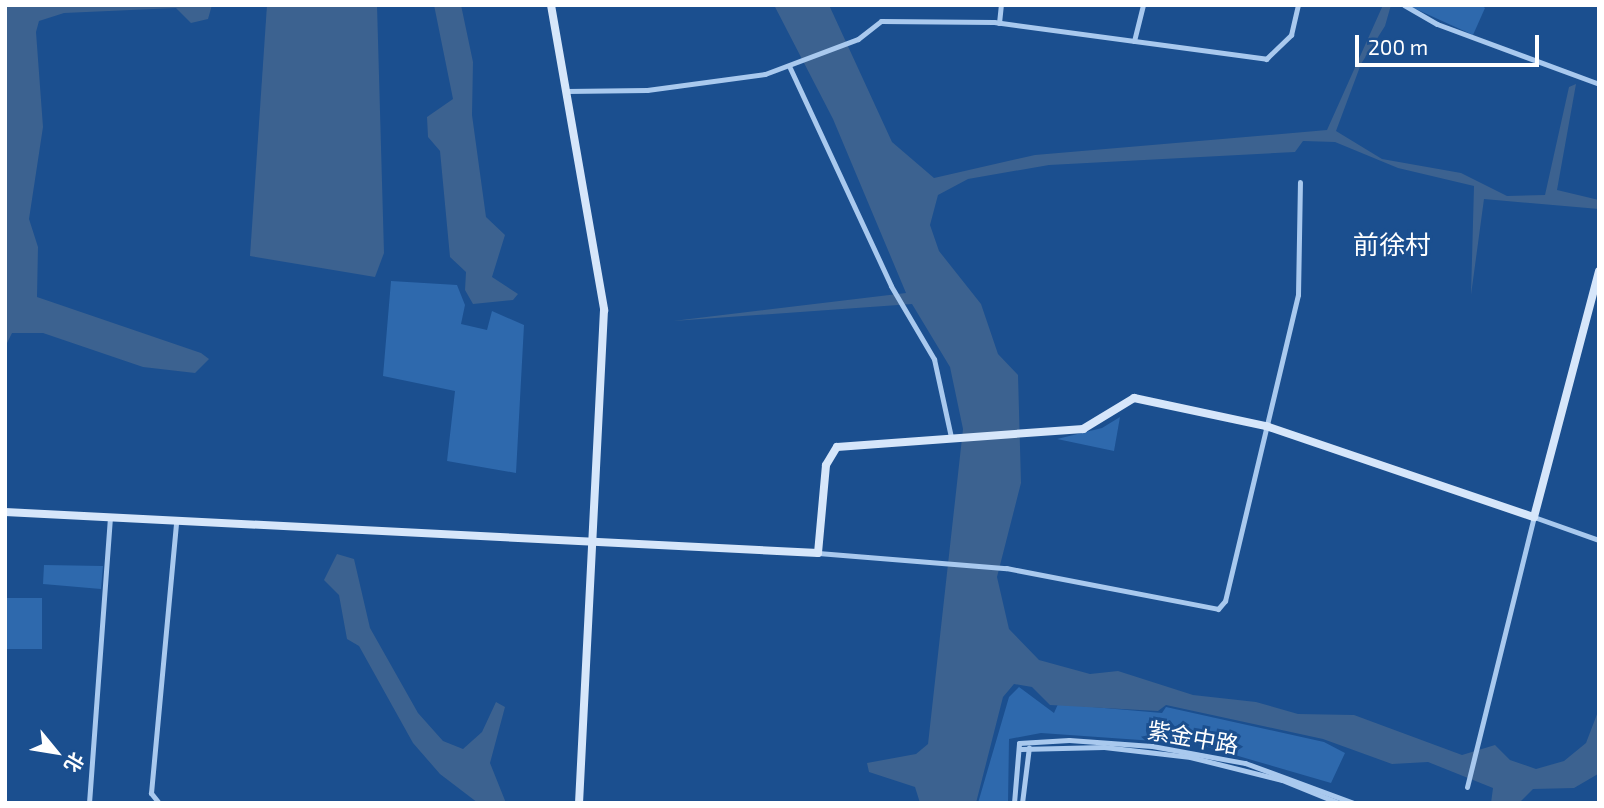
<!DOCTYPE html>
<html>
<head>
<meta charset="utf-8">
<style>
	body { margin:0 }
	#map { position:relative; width:1604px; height:808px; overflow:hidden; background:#1b4f8f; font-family:"Exo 2","Noto Sans SC",sans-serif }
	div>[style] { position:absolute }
	.green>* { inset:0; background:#2e69ad; transform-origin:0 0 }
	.water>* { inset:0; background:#3c6290 }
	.street>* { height:5px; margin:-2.5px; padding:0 2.5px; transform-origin:2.5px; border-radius:2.5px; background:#a9c9ee }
	.secondary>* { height:8px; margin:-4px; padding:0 4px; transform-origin:4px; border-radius:4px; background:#d6e6fa }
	span { translate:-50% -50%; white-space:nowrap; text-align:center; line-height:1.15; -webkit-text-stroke:6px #1b4f8f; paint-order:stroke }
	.street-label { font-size:23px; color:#fff }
	.quarter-label { font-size:26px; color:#fff }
	.frame { position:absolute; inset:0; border:7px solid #fff; pointer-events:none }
	.north { position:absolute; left:21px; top:717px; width:70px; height:70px; -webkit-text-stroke:5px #1b4f8f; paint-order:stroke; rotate:120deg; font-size:19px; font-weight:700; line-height:28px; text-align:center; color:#fff }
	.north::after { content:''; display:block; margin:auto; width:24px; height:32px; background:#fff; clip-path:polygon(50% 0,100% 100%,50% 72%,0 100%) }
	.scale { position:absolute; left:1355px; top:35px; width:184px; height:32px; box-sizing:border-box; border:4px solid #fff; border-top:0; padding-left:9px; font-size:21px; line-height:24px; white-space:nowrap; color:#fff; -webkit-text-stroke:5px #1b4f8f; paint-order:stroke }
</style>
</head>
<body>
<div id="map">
	<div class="green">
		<i style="clip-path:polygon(1407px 5px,1481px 5px,1485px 8px,1473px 35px)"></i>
		<i style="clip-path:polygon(391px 281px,457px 285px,465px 305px,461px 324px,487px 330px,492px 311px,524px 325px,516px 473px,447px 461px,455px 391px,383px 376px)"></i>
		<i style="clip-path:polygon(1120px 417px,1114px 451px,1057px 439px,1102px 428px)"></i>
		<i style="clip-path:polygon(44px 565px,103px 566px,101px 589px,43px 584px)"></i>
		<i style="left:42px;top:598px;width:51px;height:37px;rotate:90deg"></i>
		<i style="clip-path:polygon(1019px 687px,1054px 713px,1058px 704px,1162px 713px,1166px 707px,1324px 742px,1345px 753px,1331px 783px,1197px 744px,1041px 733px,1009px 739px,1008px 803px,978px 803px,1009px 697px)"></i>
	</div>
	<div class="water">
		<i style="clip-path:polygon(5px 5px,212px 5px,208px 19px,191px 23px,176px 8px,64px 13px,39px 21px,36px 32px,43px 127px,29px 219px,38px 247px,37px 297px,201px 353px,209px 359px,195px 373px,143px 367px,43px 333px,12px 333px,5px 347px)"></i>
		<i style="clip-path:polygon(267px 5px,377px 5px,384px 253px,375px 277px,250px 256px)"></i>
		<i style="clip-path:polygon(434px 5px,461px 5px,473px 62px,472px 115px,486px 217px,505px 235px,492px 277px,518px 294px,513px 300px,473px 304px,465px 290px,466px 272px,450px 257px,440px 151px,428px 137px,427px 117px,453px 99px)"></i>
		<i style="clip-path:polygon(774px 5px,829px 5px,892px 142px,934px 178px,1035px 155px,1327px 130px,1383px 5px,1391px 5px,1385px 26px,1361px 64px,1336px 131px,1382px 159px,1461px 173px,1507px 196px,1545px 195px,1569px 87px,1576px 84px,1557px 190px,1599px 200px,1599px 209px,1484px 199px,1471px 295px,1474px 186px,1398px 168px,1335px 142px,1303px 141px,1295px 152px,1049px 165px,968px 179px,938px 195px,930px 225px,939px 251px,981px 304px,998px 354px,1018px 375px,1021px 483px,997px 577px,1009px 629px,1039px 660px,1090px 674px,1118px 671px,1193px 695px,1256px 702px,1298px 714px,1354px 715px,1462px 755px,1495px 745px,1510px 760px,1536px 769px,1564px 761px,1586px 743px,1599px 709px,1598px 774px,1574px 788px,1533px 789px,1519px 803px,1491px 803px,1493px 788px,1428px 762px,1392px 764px,1323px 739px,1166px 705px,1158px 711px,1050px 705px,1032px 687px,1014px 684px,1003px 697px,976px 803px,920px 803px,915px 787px,869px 772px,867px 763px,916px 754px,928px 744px,963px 429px,950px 367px,912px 304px,673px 321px,906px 293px,833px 119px)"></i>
		<i style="clip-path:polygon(337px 554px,354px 559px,370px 628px,418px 713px,443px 741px,463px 749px,482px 732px,496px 702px,505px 707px,490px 763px,506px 803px,478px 803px,440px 774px,413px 743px,359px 646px,347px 639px,339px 595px,324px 580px)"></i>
	</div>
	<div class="street">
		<i style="left:1404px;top:5px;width:38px;rotate:30deg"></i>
		<i style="left:1437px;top:24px;width:173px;rotate:20.3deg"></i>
		<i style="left:999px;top:23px;width:18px;rotate:-84deg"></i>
		<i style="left:1134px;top:41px;width:37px;rotate:-76deg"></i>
		<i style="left:790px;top:68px;width:240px;rotate:65.1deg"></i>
		<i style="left:891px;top:286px;width:85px;rotate:59.5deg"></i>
		<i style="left:934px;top:359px;width:80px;rotate:77.7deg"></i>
		<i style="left:566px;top:91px;width:81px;rotate:-0.7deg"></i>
		<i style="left:647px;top:90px;width:119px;rotate:-7.7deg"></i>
		<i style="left:765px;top:74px;width:99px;rotate:-20.6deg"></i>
		<i style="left:858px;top:39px;width:29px;rotate:-38deg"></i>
		<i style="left:881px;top:21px;width:113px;rotate:0.5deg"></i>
		<i style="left:994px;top:22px;width:275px;rotate:7.7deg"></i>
		<i style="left:1266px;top:59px;width:35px;rotate:-44deg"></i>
		<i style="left:1291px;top:35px;width:31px;rotate:-77deg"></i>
		<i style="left:818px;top:553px;width:189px;rotate:4.6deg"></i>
		<i style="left:1006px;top:568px;width:216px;rotate:10.9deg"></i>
		<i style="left:1218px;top:609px;width:11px;rotate:-49deg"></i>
		<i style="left:1225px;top:601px;width:315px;rotate:-76.6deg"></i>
		<i style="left:1298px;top:295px;width:113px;rotate:-89deg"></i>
		<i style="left:1021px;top:749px;width:83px;rotate:-1.4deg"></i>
		<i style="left:1104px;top:747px;width:87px;rotate:6.6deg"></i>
		<i style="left:1190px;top:757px;width:95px;rotate:14deg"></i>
		<i style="left:1282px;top:780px;width:61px;rotate:22deg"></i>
		<i style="left:1467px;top:787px;width:278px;rotate:-76.1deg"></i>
		<i style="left:1534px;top:517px;width:69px;rotate:19.5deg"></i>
		<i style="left:89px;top:803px;width:285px;rotate:-85.8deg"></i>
		<i style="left:159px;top:803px;width:13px;rotate:-129deg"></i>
		<i style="left:151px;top:793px;width:271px;rotate:-84.7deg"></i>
		<i style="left:1014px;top:803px;width:60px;rotate:-85.2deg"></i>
		<i style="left:1019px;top:743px;width:50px;rotate:-3.4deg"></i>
		<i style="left:1069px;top:740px;width:83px;rotate:4.1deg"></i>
		<i style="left:1152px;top:746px;width:95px;rotate:10.4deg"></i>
		<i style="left:1245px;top:763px;width:116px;rotate:20.2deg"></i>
		<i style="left:1022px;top:803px;width:56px;rotate:-82.9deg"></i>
	</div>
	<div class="secondary">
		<i style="left:551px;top:5px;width:310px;rotate:80.1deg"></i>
		<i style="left:604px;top:310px;width:494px;rotate:92.9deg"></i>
		<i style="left:5px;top:512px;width:814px;rotate:2.89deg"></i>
		<i style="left:818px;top:553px;width:88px;rotate:-84.8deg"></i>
		<i style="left:826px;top:465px;width:21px;rotate:-59deg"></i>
		<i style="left:837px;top:447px;width:247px;rotate:-4.2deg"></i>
		<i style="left:1083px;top:429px;width:60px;rotate:-31.3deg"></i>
		<i style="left:1134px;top:398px;width:135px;rotate:12deg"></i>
		<i style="left:1266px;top:426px;width:283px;rotate:18.8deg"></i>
		<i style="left:1534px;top:517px;width:254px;rotate:-75.2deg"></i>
	</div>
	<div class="street-label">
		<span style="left:1193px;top:737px;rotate:10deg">紫金中路</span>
	</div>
	<div class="quarter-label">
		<span style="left:1392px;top:244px">前徐村</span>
	</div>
	<div class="frame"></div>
	<div class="north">北</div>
	<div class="scale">200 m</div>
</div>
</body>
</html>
